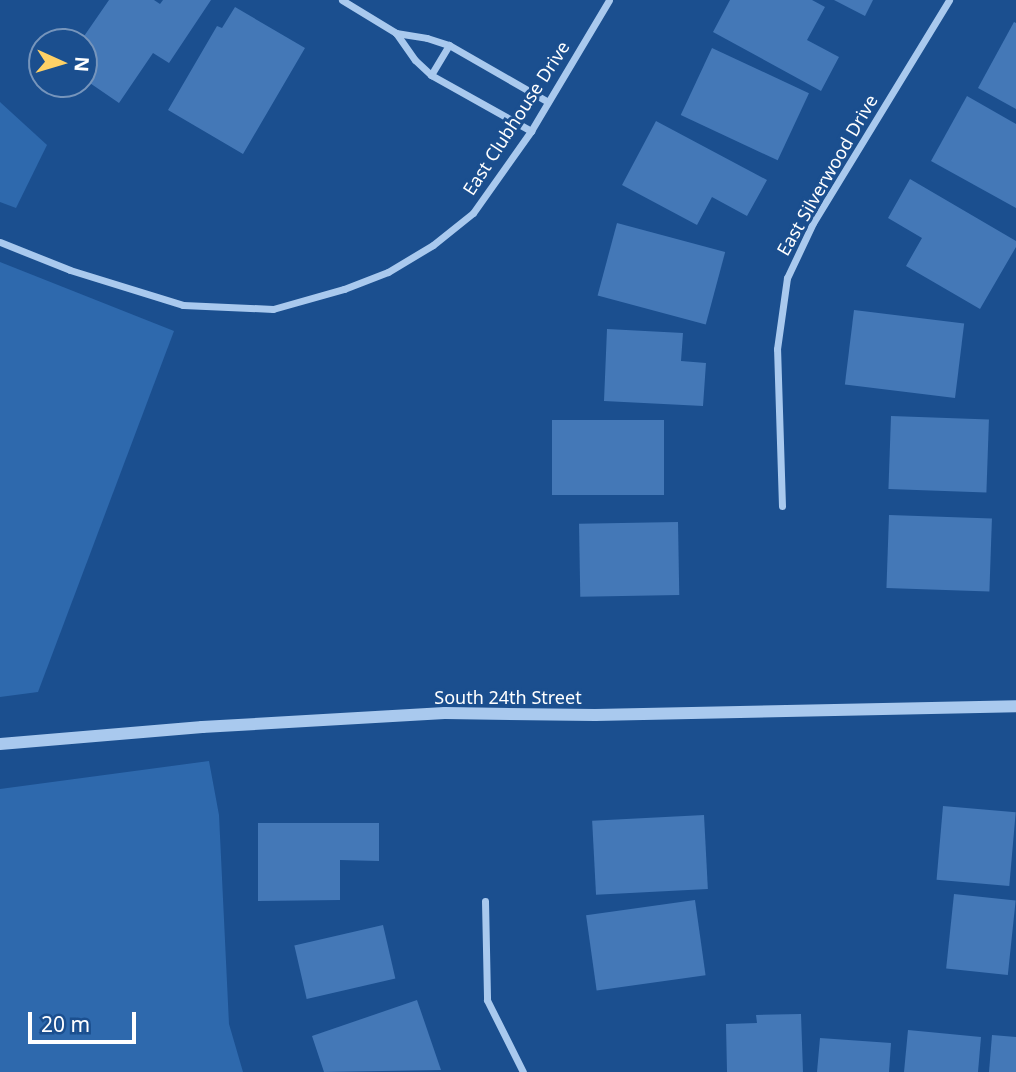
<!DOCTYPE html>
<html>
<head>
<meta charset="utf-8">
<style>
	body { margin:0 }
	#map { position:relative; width:1016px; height:1072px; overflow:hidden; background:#1b4f8f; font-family:"Noto Sans",sans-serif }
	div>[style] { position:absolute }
	.green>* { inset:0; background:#2e69ad }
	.building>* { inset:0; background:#4478b7; transform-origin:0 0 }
	.minor>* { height:7px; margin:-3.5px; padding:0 3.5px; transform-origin:3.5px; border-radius:3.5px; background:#a9c9ee }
	.tertiary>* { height:12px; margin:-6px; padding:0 6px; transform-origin:6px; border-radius:6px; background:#a9c9ee }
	span { translate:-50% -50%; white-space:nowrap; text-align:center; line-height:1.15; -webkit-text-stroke:6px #1b4f8f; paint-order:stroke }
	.street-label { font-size:18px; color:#fff }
	.north { position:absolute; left:28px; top:28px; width:70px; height:70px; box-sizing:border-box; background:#1b4f8f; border:2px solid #7695bc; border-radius:50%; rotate:94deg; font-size:19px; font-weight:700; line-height:28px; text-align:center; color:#fff }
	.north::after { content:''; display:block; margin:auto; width:24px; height:32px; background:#ffd166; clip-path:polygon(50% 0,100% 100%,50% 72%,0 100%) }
	.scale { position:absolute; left:28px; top:1012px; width:108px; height:32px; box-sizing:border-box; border:4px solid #fff; border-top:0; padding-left:9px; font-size:21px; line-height:24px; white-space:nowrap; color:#fff; -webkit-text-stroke:5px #1b4f8f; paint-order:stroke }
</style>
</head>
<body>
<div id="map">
	<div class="green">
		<i style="clip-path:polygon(0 102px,47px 145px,16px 208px,0 202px)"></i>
		<i style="clip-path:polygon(0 262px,174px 331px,38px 692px,0 697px)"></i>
		<i style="clip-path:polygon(209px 761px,219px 815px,229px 1024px,243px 1072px,0 1072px,0 789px)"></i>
	</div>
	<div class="building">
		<i style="clip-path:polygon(109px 0,154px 0,160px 4px,163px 0,211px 0,169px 63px,153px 53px,119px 103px,84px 79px,84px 42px,80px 42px)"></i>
		<i style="clip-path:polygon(730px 0,812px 0,825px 7px,807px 40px,839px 57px,821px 91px,713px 32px)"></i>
		<i style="clip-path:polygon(834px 0,873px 0,865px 16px)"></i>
		<i style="clip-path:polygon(235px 7px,305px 48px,243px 154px,168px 110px,217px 26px,222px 28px)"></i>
		<i style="clip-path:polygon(1014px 22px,1016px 23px,1016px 109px,978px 88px)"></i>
		<i style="left:712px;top:48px;width:107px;height:74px;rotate:25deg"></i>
		<i style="clip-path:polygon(967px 96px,1016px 124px,1016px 208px,931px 161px)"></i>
		<i style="clip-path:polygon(656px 121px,767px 180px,747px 216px,712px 197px,697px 225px,622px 185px)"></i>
		<i style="clip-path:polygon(910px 179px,1016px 241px,1016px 247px,980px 309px,906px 266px,922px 238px,888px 218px)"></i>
		<i style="left:617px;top:223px;width:112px;height:75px;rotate:15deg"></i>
		<i style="left:854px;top:310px;width:111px;height:75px;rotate:7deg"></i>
		<i style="clip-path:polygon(607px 329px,683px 333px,681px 361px,706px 363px,703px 406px,604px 401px)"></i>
		<i style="left:891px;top:416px;width:98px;height:73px;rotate:2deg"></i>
		<i style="left:664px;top:420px;width:75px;height:112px;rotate:90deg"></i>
		<i style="left:889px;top:515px;width:103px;height:73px;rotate:2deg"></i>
		<i style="left:678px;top:522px;width:73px;height:99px;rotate:89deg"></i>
		<i style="left:943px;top:806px;width:73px;height:74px;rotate:5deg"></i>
		<i style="left:704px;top:815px;width:74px;height:112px;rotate:87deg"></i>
		<i style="clip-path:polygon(258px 823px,379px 823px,379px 861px,340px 860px,340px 900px,258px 901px)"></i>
		<i style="left:954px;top:894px;width:62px;height:75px;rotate:6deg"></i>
		<i style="left:695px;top:900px;width:76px;height:110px;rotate:82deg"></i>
		<i style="left:383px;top:925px;width:55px;height:91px;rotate:77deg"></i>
		<i style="clip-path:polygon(417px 1000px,441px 1070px,324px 1072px,312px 1036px)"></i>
		<i style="clip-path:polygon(801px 1014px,803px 1072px,727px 1072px,726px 1024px,757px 1023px,756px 1015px)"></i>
		<i style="clip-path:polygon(908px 1030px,981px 1037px,978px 1072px,904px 1072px)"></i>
		<i style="clip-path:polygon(992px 1035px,1016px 1037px,1016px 1072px,989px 1072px)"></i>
		<i style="clip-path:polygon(820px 1038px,891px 1043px,889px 1072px,817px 1072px)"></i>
	</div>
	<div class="minor">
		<i style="left:342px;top:0;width:63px;rotate:31.4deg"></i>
		<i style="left:396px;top:33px;width:31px;rotate:9deg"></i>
		<i style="left:427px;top:38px;width:23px;rotate:18deg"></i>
		<i style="left:449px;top:45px;width:114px;rotate:29.9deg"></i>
		<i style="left:396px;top:33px;width:33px;rotate:55deg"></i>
		<i style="left:415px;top:60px;width:22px;rotate:43deg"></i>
		<i style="left:431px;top:75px;width:115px;rotate:29.2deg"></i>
		<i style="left:431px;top:75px;width:35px;rotate:-59deg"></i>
		<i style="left:0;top:242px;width:75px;rotate:21.8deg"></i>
		<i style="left:70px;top:270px;width:118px;rotate:17.2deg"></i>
		<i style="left:183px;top:305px;width:90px;rotate:2.5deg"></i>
		<i style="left:273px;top:309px;width:74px;rotate:-15.7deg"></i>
		<i style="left:344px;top:289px;width:47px;rotate:-21.1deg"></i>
		<i style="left:388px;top:272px;width:52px;rotate:-31deg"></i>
		<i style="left:433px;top:245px;width:51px;rotate:-38.7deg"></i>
		<i style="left:473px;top:213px;width:100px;rotate:-54.7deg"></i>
		<i style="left:531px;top:131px;width:152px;rotate:-59.2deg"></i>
		<i style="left:782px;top:506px;width:157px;rotate:-91.8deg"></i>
		<i style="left:777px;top:349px;width:72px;rotate:-82deg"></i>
		<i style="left:787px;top:278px;width:61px;rotate:-64.7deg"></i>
		<i style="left:813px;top:223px;width:261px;rotate:-58.6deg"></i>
		<i style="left:485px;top:901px;width:99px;rotate:88.8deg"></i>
		<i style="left:487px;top:1000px;width:80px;rotate:63.4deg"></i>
	</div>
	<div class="tertiary">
		<i style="left:0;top:744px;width:203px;rotate:-4.8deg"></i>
		<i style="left:202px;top:727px;width:243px;rotate:-3.3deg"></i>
		<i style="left:445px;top:713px;width:150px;rotate:0.8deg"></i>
		<i style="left:595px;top:715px;width:421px;rotate:-1.2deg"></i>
	</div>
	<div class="street-label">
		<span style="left:516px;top:118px;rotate:-57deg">East Clubhouse Drive</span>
		<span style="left:827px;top:175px;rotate:-60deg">East Silverwood Drive</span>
		<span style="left:508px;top:697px">South 24th Street</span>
	</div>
	<div class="north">N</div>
	<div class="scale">20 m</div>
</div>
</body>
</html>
